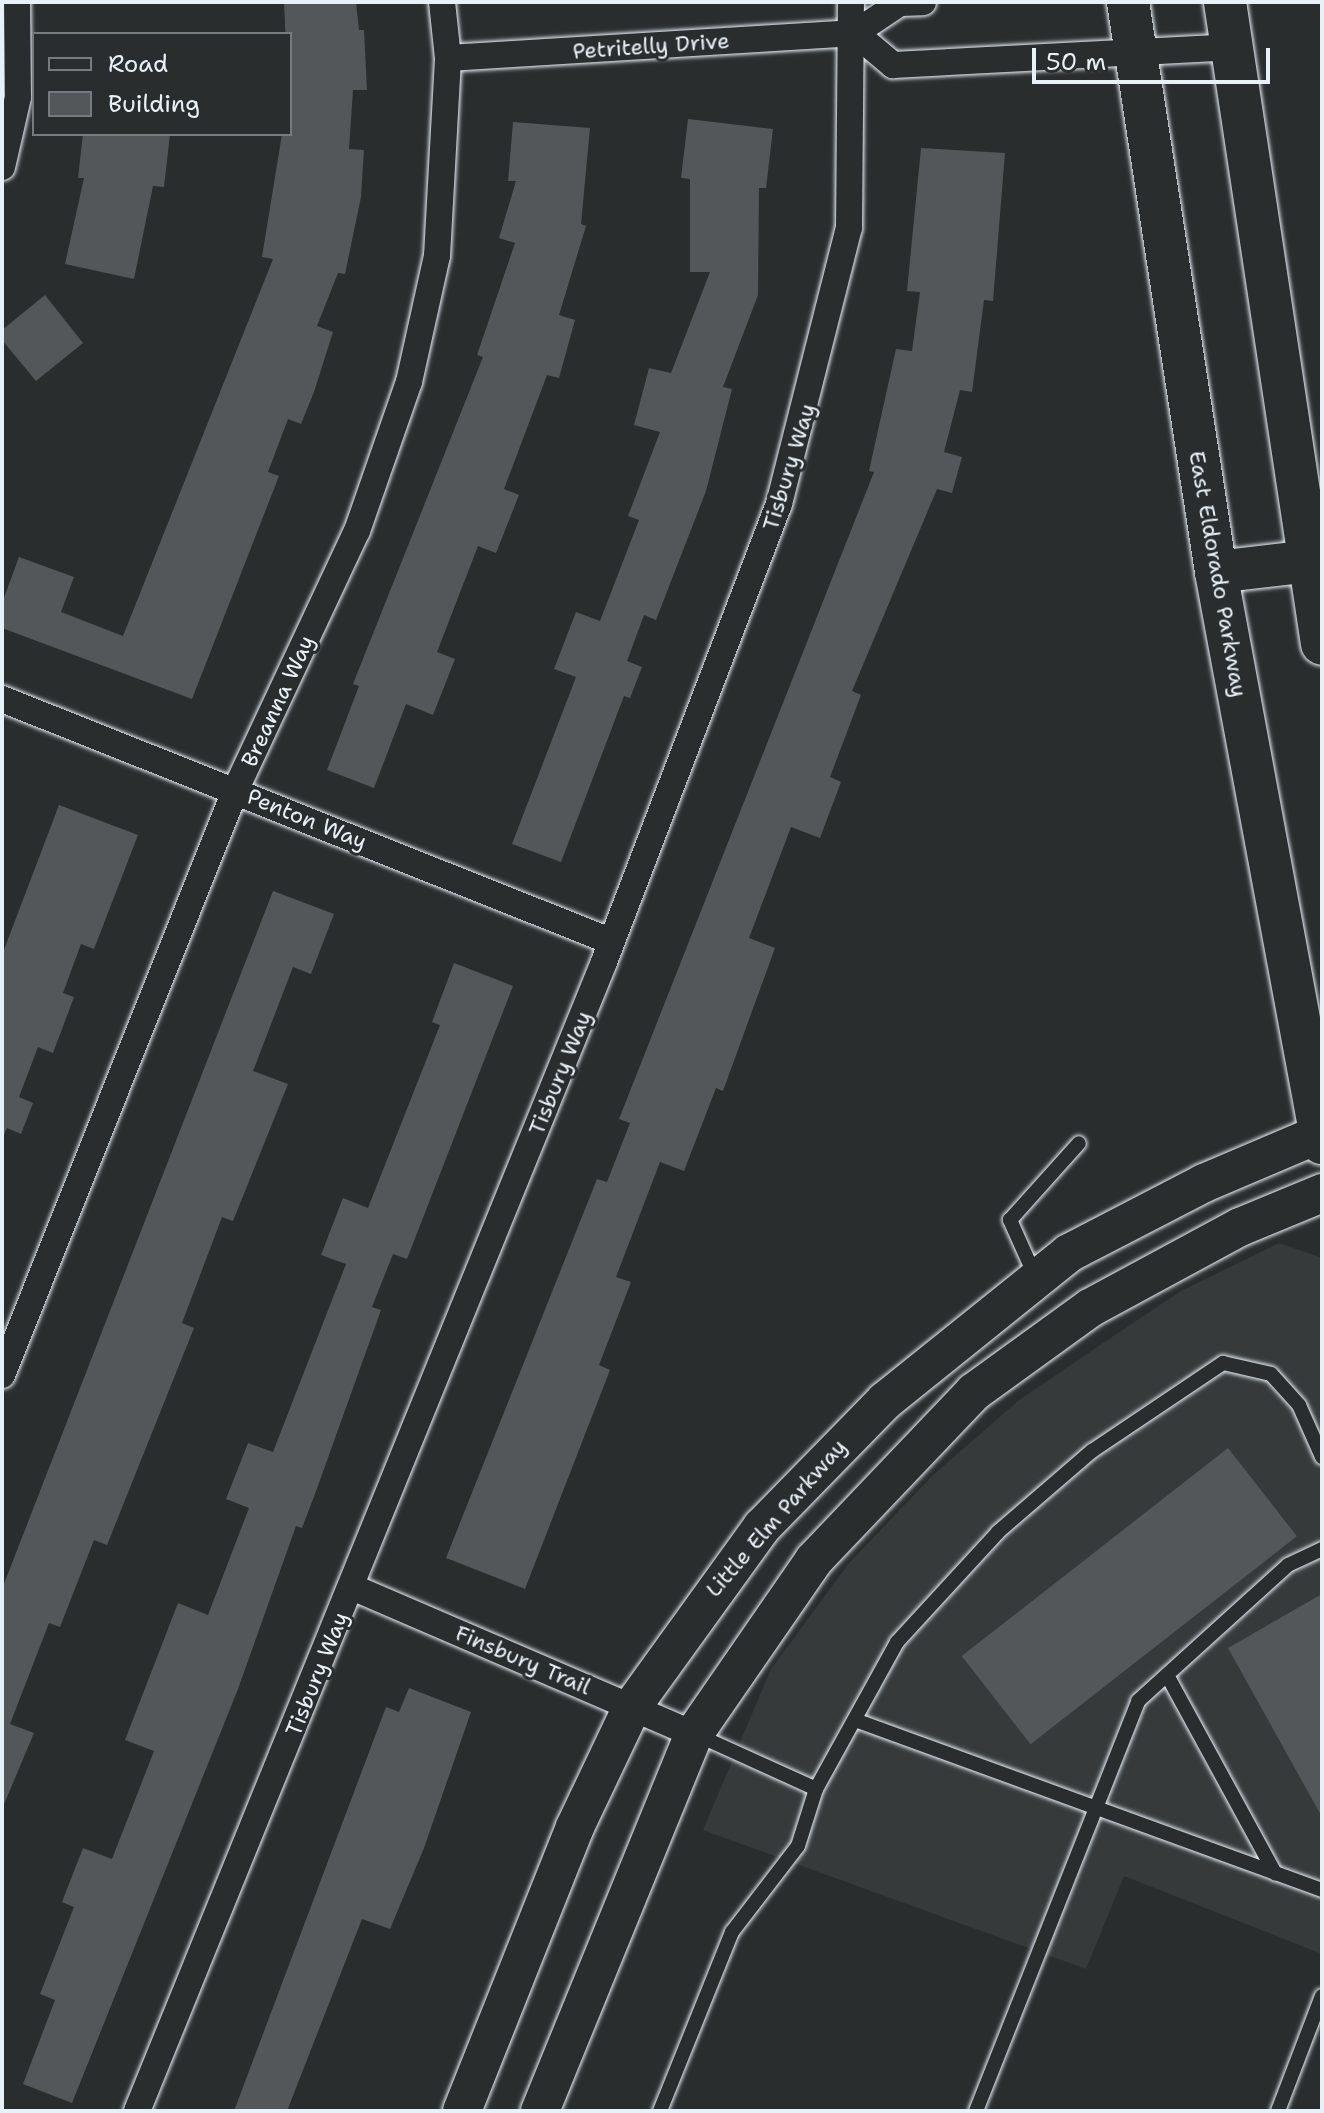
<!DOCTYPE html>
<html>
<head>
<meta charset="utf-8">
<style>
	body { margin:0 }
	#map { position:relative; width:1324px; height:2113px; overflow:hidden; background:#2a2d2e; font-family:"Shantell Sans",sans-serif }
	div>[style] { position:absolute }
	.built>* { inset:0; background:#363a3b }
	.building>* { inset:0; background:#535759; transform-origin:0 0 }
	.roads { filter:drop-shadow(0 0 2px #e8f1f8) drop-shadow(0 0 2px #e8f1f8) }
	.lane>* { height:14px; margin:-7px; padding:0 7px; transform-origin:7px; border-radius:7px; background:#2a2d2e }
	.street>* { height:26px; margin:-13px; padding:0 13px; transform-origin:13px; border-radius:13px; background:#2a2d2e }
	.secondary>* { height:38px; margin:-19px; padding:0 19px; transform-origin:19px; border-radius:19px; background:#2a2d2e }
	.primary>* { height:42px; margin:-21px; padding:0 21px; transform-origin:21px; border-radius:21px; background:#2a2d2e }
	span { translate:-50% -50%; white-space:nowrap; text-align:center; line-height:1.15; -webkit-text-stroke:6px #2a2d2e; paint-order:stroke }
	.street-label { font-size:22px; color:#e8f1f8 }
	.frame { position:absolute; inset:0; border:4px solid #e8f1f8; pointer-events:none }
	.legend { position:absolute; left:32px; top:32px; width:260px; height:104px; box-sizing:border-box; background:#2a2d2e; border:2px solid #767b7f; margin:0; padding:10px 14px; list-style:none; font-size:24px; color:#e8f1f8 }
	.legend li { display:flex; align-items:center; gap:16px; height:40px }
	.legend b { width:40px; border:2px solid #767b7f }
	.scale { position:absolute; left:1032px; top:48px; width:238px; height:36px; box-sizing:border-box; border:4px solid #e8f1f8; border-top:0; padding-left:10px; font-size:24px; line-height:28px; white-space:nowrap; color:#e8f1f8; -webkit-text-stroke:6px #2a2d2e; paint-order:stroke }
</style>
</head>
<body>
<div id="map">
	<div class="built">
		<i style="clip-path:polygon(1279px 1243px,1322px 1258px,1322px 1954px,1124px 1876px,1086px 1969px,703px 1830px,771px 1669px,849px 1563px,933px 1475px,1018px 1401px,1112px 1337px,1181px 1291px)"></i>
	</div>
	<div class="building">
		<i style="clip-path:polygon(284px 2px,356px 2px,359px 30px,364px 30px,367px 90px,353px 90px,349px 149px,364px 150px,361px 197px,345px 274px,338px 273px,317px 326px,333px 332px,314px 392px,301px 424px,288px 419px,268px 472px,279px 476px,192px 699px,2px 628px,2px 603px,19px 557px,74px 577px,61px 612px,123px 636px,273px 259px,262px 257px,282px 134px,290px 134px)"></i>
		<i style="clip-path:polygon(688px 119px,773px 129px,766px 188px,759px 188px,758px 295px,723px 387px,732px 389px,706px 491px,656px 620px,644px 615px,627px 661px,642px 667px,630px 698px,624px 696px,561px 862px,512px 844px,576px 677px,554px 669px,576px 612px,600px 621px,639px 520px,628px 516px,660px 432px,634px 425px,649px 368px,671px 373px,710px 272px,690px 272px,690px 179px,681px 178px)"></i>
		<i style="clip-path:polygon(513px 122px,590px 128px,581px 224px,586px 226px,559px 315px,575px 320px,559px 378px,547px 375px,504px 489px,519px 495px,496px 553px,478px 546px,437px 652px,455px 659px,433px 715px,406px 704px,374px 788px,327px 770px,359px 686px,353px 684px,483px 357px,477px 355px,515px 243px,499px 238px,516px 181px,508px 181px)"></i>
		<i style="clip-path:polygon(83px 134px,170px 134px,164px 187px,153px 186px,134px 279px,65px 264px,84px 178px,78px 178px)"></i>
		<i style="clip-path:polygon(921px 148px,1005px 153px,993px 301px,984px 300px,972px 392px,960px 390px,944px 452px,962px 457px,952px 493px,937px 489px,852px 691px,861px 695px,830px 777px,841px 782px,820px 838px,791px 827px,749px 938px,775px 948px,723px 1091px,716px 1088px,684px 1171px,660px 1162px,616px 1277px,631px 1282px,599px 1365px,610px 1370px,525px 1589px,446px 1558px,597px 1179px,607px 1182px,630px 1123px,619px 1119px,874px 472px,869px 471px,896px 349px,912px 351px,920px 292px,907px 291px)"></i>
		<i style="clip-path:polygon(45px 295px,83px 343px,36px 381px,2px 340px,2px 330px)"></i>
		<i style="clip-path:polygon(59px 805px,138px 835px,94px 949px,81px 944px,63px 993px,74px 997px,53px 1053px,38px 1047px,19px 1097px,33px 1103px,21px 1134px,7px 1128px,4px 1135px,2px 955px)"></i>
		<i style="clip-path:polygon(273px 891px,334px 914px,311px 974px,293px 967px,253px 1071px,288px 1084px,233px 1221px,222px 1217px,182px 1323px,194px 1328px,107px 1545px,94px 1540px,60px 1627px,49px 1623px,10px 1724px,34px 1733px,2px 1809px,2px 1589px)"></i>
		<i style="clip-path:polygon(454px 963px,513px 986px,407px 1259px,393px 1254px,372px 1307px,381px 1310px,315px 1494px,302px 1528px,296px 1526px,238px 1689px,72px 2103px,23px 2084px,55px 2000px,40px 1994px,74px 1907px,62px 1902px,83px 1848px,112px 1859px,154px 1751px,125px 1740px,178px 1603px,208px 1615px,249px 1508px,226px 1499px,248px 1443px,273px 1452px,346px 1264px,321px 1255px,343px 1198px,368px 1208px,440px 1025px,432px 1022px)"></i>
		<i style="left:1228px;top:1448px;width:112px;height:338px;rotate:52deg"></i>
		<i style="clip-path:polygon(1322px 1594px,1322px 1817px,1228px 1648px)"></i>
		<i style="clip-path:polygon(409px 1688px,471px 1712px,424px 1848px,390px 1929px,362px 1919px,287px 2111px,234px 2111px,386px 1707px,399px 1712px)"></i>
	</div>
	<div class="roads">
		<div class="lane">
			<i style="left:1036px;top:1278px;width:64px;rotate:-114.1deg"></i>
			<i style="left:1010px;top:1220px;width:103px;rotate:-48.1deg"></i>
			<i style="left:1167px;top:1675px;width:226px;rotate:61.4deg"></i>
			<i style="left:855px;top:1720px;width:497px;rotate:20deg"></i>
			<i style="left:695px;top:1734px;width:133px;rotate:24.4deg"></i>
			<i style="left:816px;top:1789px;width:168px;rotate:-61.1deg"></i>
			<i style="left:897px;top:1642px;width:149px;rotate:-47.4deg"></i>
			<i style="left:998px;top:1532px;width:124px;rotate:-40.8deg"></i>
			<i style="left:1092px;top:1451px;width:158px;rotate:-33.9deg"></i>
			<i style="left:1223px;top:1363px;width:49px;rotate:12.9deg"></i>
			<i style="left:1271px;top:1374px;width:42px;rotate:47.9deg"></i>
			<i style="left:1299px;top:1405px;width:57px;rotate:66.1deg"></i>
			<i style="left:660px;top:2111px;width:193px;rotate:-68.1deg"></i>
			<i style="left:732px;top:1932px;width:108px;rotate:-52.5deg"></i>
			<i style="left:798px;top:1846px;width:60px;rotate:-72.5deg"></i>
			<i style="left:976px;top:2111px;width:441px;rotate:-68.4deg"></i>
			<i style="left:1138px;top:1701px;width:202px;rotate:-42.2deg"></i>
			<i style="left:1288px;top:1565px;width:38px;rotate:-25deg"></i>
			<i style="left:1278px;top:2111px;width:123px;rotate:-69.1deg"></i>
		</div>
		<div class="street">
			<i style="left:855px;top:33px;width:50px;rotate:40.1deg"></i>
			<i style="left:893px;top:65px;width:338px;rotate:-3deg"></i>
			<i style="left:448px;top:58px;width:408px;rotate:-3.5deg"></i>
			<i style="left:855px;top:33px;width:54px;rotate:-33.7deg"></i>
			<i style="left:900px;top:3px;width:23px;rotate:-2deg"></i>
			<i style="left:2px;top:167px;width:72px;rotate:-77.1deg"></i>
			<i style="left:18px;top:97px;width:95px;rotate:-90.6deg"></i>
			<i style="left:2px;top:699px;width:654px;rotate:21.7deg"></i>
			<i style="left:2px;top:1375px;width:629px;rotate:-68.25deg"></i>
			<i style="left:235px;top:791px;width:287px;rotate:-64.9deg"></i>
			<i style="left:357px;top:531px;width:158px;rotate:-70.8deg"></i>
			<i style="left:409px;top:382px;width:129px;rotate:-77.5deg"></i>
			<i style="left:437px;top:256px;width:198px;rotate:-86.8deg"></i>
			<i style="left:448px;top:58px;width:56px;rotate:-96.1deg"></i>
			<i style="left:352px;top:1587px;width:372px;rotate:23.3deg"></i>
			<i style="left:137px;top:2111px;width:1240px;rotate:-67.88deg"></i>
			<i style="left:604px;top:962px;width:490px;rotate:-69.1deg"></i>
			<i style="left:779px;top:504px;width:285px;rotate:-75.8deg"></i>
			<i style="left:849px;top:228px;width:226px;rotate:-89.5deg"></i>
		</div>
		<div class="secondary">
			<i style="left:462px;top:2111px;width:306px;rotate:-68.3deg"></i>
			<i style="left:575px;top:1827px;width:133px;rotate:-64.6deg"></i>
			<i style="left:632px;top:1707px;width:222px;rotate:-54.2deg"></i>
			<i style="left:762px;top:1527px;width:176px;rotate:-45.7deg"></i>
			<i style="left:885px;top:1401px;width:236px;rotate:-38.8deg"></i>
			<i style="left:1069px;top:1253px;width:152px;rotate:-27.4deg"></i>
			<i style="left:1204px;top:1183px;width:128px;rotate:-23deg"></i>
			<i style="left:540px;top:2111px;width:407px;rotate:-67.8deg"></i>
			<i style="left:694px;top:1734px;width:211px;rotate:-55.4deg"></i>
			<i style="left:814px;top:1560px;width:232px;rotate:-46.4deg"></i>
			<i style="left:974px;top:1392px;width:143px;rotate:-35.9deg"></i>
			<i style="left:1090px;top:1308px;width:170px;rotate:-28.4deg"></i>
			<i style="left:1240px;top:1227px;width:89px;rotate:-22.5deg"></i>
		</div>
		<div class="primary">
			<i style="left:1128px;top:2px;width:577px;rotate:81.22deg"></i>
			<i style="left:1216px;top:572px;width:581px;rotate:79.48deg"></i>
			<i style="left:1225px;top:2px;width:649px;rotate:81.41deg"></i>
			<i style="left:1216px;top:572px;width:94px;rotate:-6.7deg"></i>
		</div>
	</div>
	<div class="street-label">
		<span style="left:651px;top:46px;rotate:-4deg">Petritelly Drive</span>
		<span style="left:789px;top:467px;rotate:-73deg">Tisbury Way</span>
		<span style="left:1218px;top:574px;rotate:80deg">East Eldorado Parkway</span>
		<span style="left:278px;top:701px;rotate:-65deg">Breanna Way</span>
		<span style="left:307px;top:819px;rotate:22deg">Penton Way</span>
		<span style="left:560px;top:1073px;rotate:-68deg">Tisbury Way</span>
		<span style="left:776px;top:1518px;rotate:-49deg">Little Elm Parkway</span>
		<span style="left:523px;top:1660px;rotate:23deg">Finsbury Trail</span>
		<span style="left:317px;top:1674px;rotate:-68deg">Tisbury Way</span>
	</div>
	<div class="frame"></div>
	<ul class="legend">
	<li><b style="height:10px;background:#2a2d2e"></b>Road</li>
	<li><b style="height:22px;background:#535759"></b>Building</li>
	</ul>
	<div class="scale">50 m</div>
</div>
</body>
</html>
